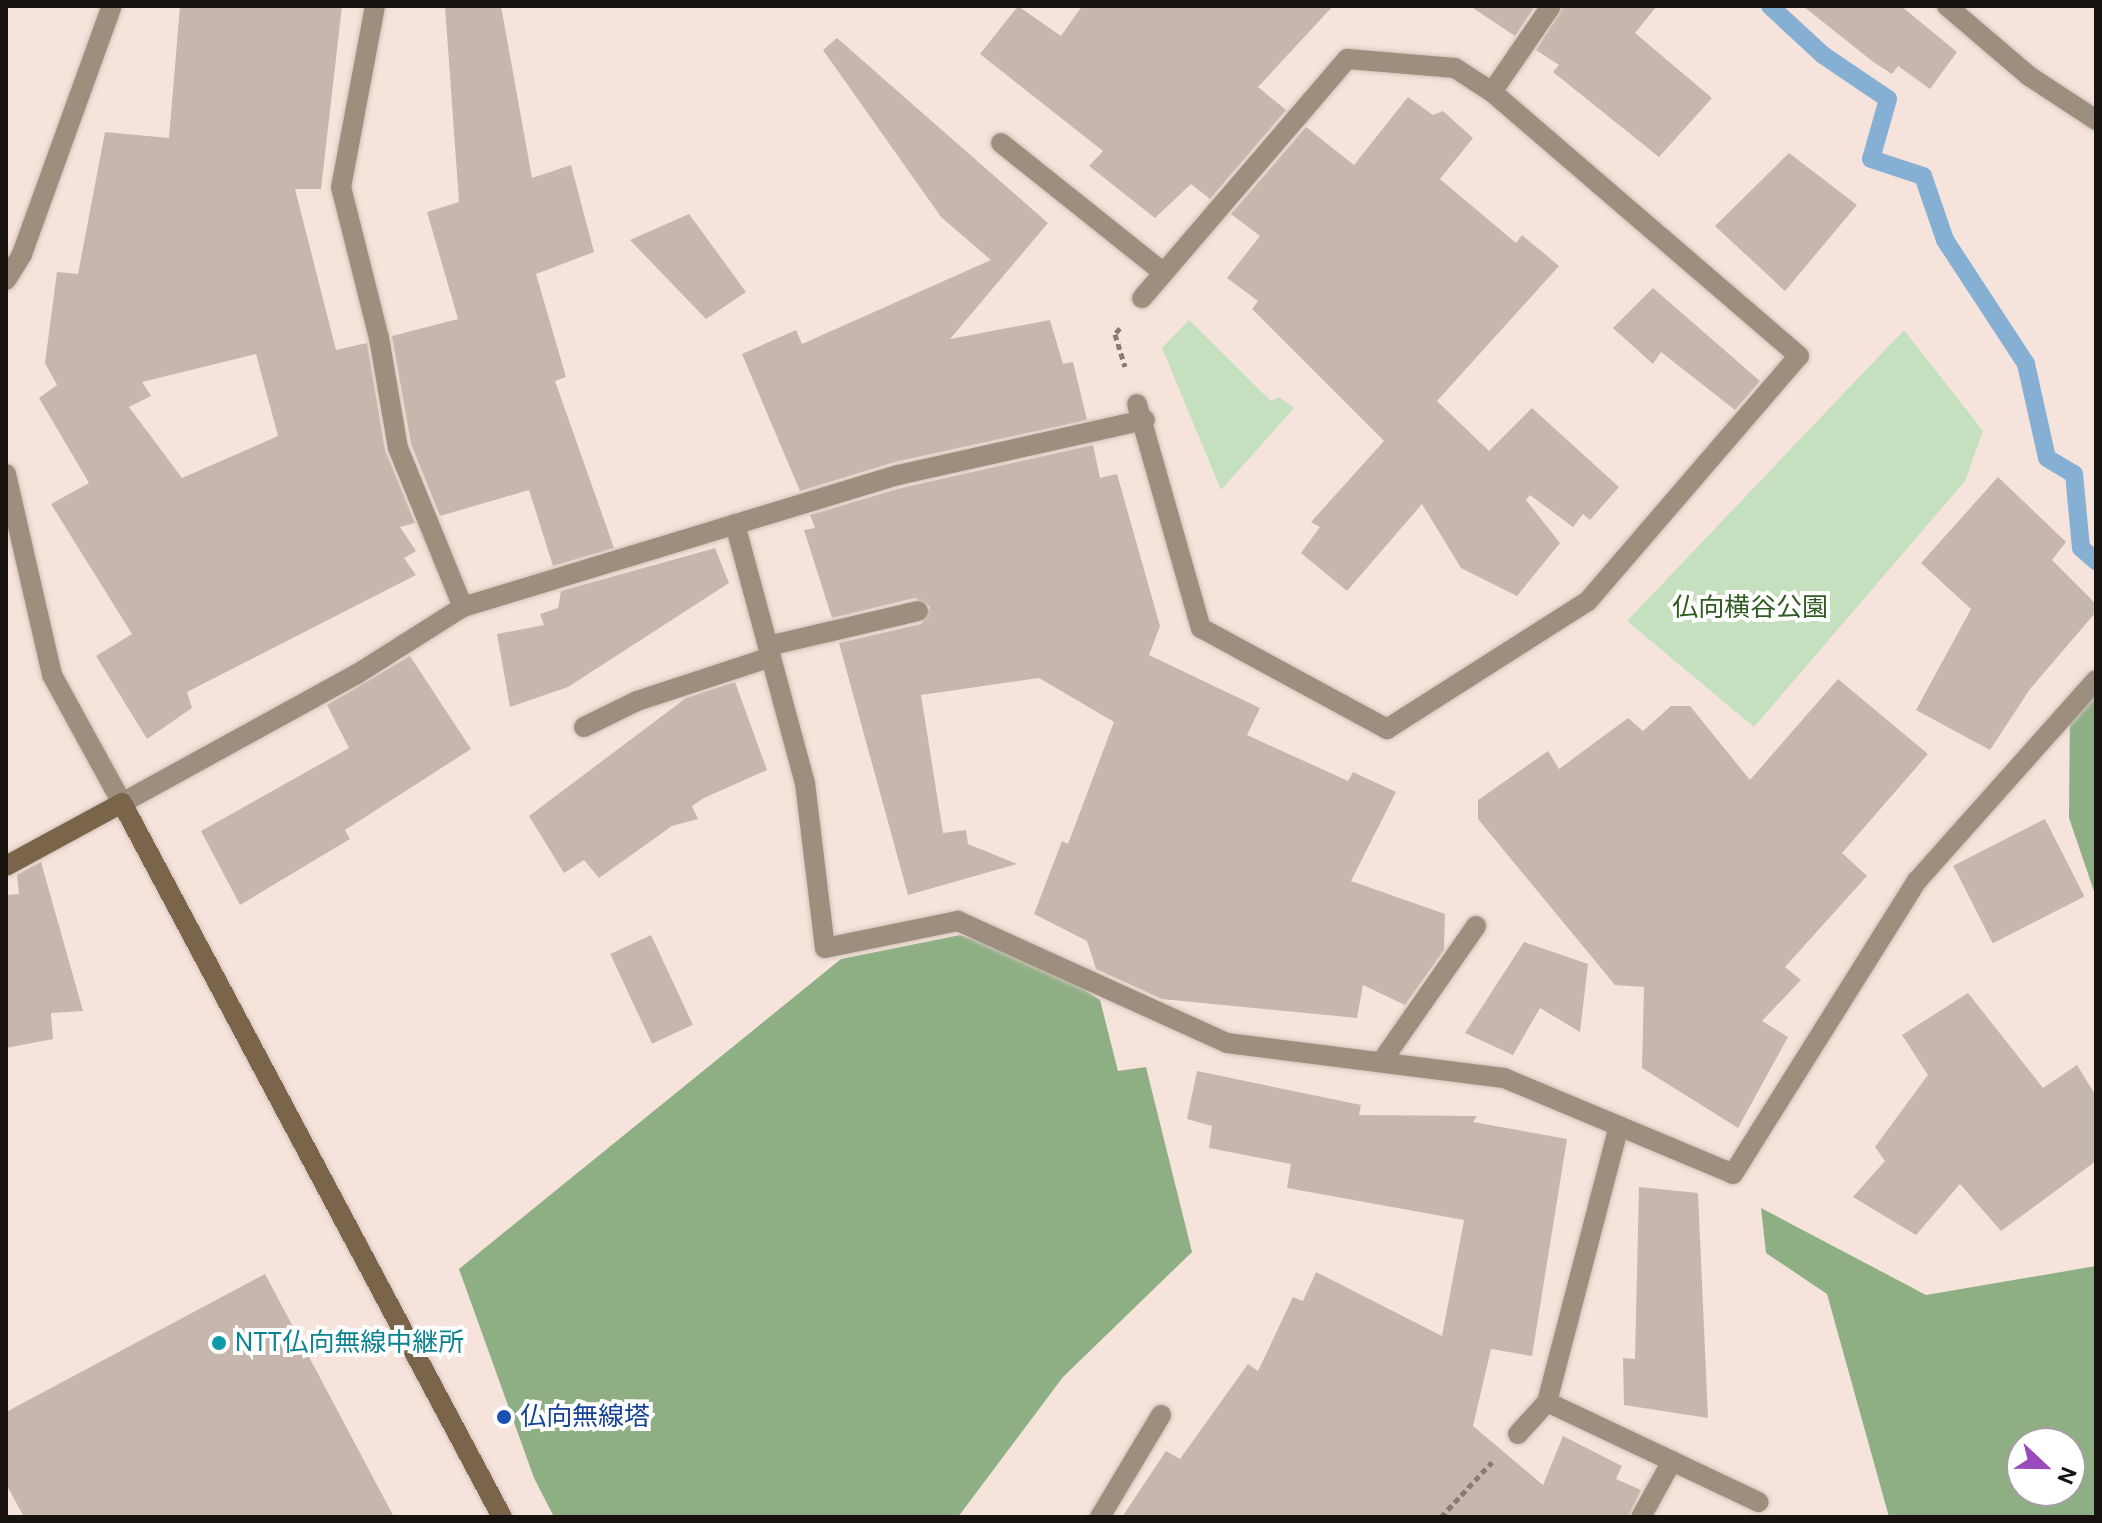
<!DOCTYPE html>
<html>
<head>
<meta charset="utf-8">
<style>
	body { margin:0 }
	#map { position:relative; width:2102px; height:1523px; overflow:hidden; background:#f6e4dc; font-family:"DM Sans","Noto Sans JP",sans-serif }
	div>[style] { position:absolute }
	.green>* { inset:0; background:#c5e0be }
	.forest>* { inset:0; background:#8eaf84 }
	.stream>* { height:18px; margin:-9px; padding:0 9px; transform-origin:9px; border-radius:9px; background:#85b0d4 }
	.building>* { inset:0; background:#c7b6ae; transform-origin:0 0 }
	.path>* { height:5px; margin-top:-2.5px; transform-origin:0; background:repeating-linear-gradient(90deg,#877b76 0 6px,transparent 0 10px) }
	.roads { filter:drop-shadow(0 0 2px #d2c2bb) drop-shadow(0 0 2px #d2c2bb) }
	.lane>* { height:20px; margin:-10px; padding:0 10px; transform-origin:10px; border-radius:10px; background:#9e8e7d }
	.street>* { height:20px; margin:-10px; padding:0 10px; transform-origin:10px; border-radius:10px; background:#9e8e7d }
	.secondary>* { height:20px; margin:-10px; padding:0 10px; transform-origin:10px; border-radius:10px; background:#7a644a }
	.dots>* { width:22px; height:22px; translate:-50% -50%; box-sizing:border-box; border:4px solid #fff; border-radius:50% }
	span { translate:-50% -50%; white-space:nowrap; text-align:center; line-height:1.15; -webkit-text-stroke:8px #fff; paint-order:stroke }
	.park-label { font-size:26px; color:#2f5b22 }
	.culture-label { font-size:26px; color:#0d838f }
	.left { translate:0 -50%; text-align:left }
	.transit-label { font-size:26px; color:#164399 }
	.frame { position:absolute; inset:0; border:8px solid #18120f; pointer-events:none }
	.north { position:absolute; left:2006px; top:1427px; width:80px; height:80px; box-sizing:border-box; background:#fff; border:2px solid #a3a09f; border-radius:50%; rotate:112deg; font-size:22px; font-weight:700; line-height:32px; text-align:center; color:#18120f }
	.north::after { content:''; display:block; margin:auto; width:28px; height:36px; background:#9a4abb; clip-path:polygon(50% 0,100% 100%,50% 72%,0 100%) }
</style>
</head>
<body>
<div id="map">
	<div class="green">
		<i style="clip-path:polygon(1189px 320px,1271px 401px,1279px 397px,1294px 408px,1221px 490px,1162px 348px)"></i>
		<i style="clip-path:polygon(1904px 330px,1983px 431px,1965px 481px,1754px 727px,1627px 621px)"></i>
	</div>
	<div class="forest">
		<i style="clip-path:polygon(2096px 685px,2096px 897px,2069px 818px,2070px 704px)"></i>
		<i style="clip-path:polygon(960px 935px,1046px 964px,1100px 1000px,1118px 1071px,1146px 1067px,1192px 1252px,1063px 1377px,958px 1517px,554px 1517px,534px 1478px,459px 1269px,841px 959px)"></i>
		<i style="clip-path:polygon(evenodd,1761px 1208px,1926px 1295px,2096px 1266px,2096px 1517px,1889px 1517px,1827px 1294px,1766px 1253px,1761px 1208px,2022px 1443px,2070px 1443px,2070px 1491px,2022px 1491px,2022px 1443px)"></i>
	</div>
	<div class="stream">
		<i style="left:1770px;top:6px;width:72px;rotate:42.8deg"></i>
		<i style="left:1823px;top:55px;width:78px;rotate:34.1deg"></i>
		<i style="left:1888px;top:99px;width:62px;rotate:105.8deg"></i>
		<i style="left:1871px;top:159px;width:55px;rotate:18.1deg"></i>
		<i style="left:1923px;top:176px;width:68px;rotate:71deg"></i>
		<i style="left:1945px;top:240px;width:148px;rotate:56.8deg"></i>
		<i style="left:2026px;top:364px;width:96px;rotate:77.4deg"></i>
		<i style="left:2047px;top:458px;width:31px;rotate:31deg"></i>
		<i style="left:2074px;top:474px;width:74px;rotate:84.6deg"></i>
		<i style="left:2081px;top:548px;width:20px;rotate:41deg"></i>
	</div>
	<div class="building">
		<i style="clip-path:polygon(evenodd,180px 6px,342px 6px,321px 189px,295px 189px,336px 350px,367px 343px,385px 450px,415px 523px,400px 527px,416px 551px,404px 558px,416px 575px,187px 692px,192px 708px,147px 739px,96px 656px,132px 634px,51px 504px,89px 483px,39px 398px,57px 385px,45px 363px,57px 272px,78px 274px,105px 132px,169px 138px,180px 6px,256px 354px,278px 436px,182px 478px,129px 407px,151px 396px,142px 382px,256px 354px)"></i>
		<i style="clip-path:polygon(445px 6px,501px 6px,532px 178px,571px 165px,594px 252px,536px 274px,566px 377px,555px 381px,614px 548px,553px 566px,529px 490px,440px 516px,411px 444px,392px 336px,458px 319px,427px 212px,459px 202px)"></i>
		<i style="clip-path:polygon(1018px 6px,1061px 36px,1082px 6px,1333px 6px,1258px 87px,1286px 110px,1210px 199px,1191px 184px,1155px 218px,1089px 166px,1103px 151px,980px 54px)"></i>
		<i style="clip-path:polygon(1470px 6px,1535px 6px,1515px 36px)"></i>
		<i style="clip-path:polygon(1564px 6px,1657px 6px,1635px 33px,1712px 98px,1659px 157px,1553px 72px,1559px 65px,1536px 50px)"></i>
		<i style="clip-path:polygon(1803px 6px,1901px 6px,1957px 52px,1930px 89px,1898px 66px,1892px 74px,1872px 61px)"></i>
		<i style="clip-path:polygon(837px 38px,1048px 223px,950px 339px,1050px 320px,1063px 364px,1073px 362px,1087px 420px,895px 462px,800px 491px,742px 354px,796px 330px,802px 344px,991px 260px,941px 217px,823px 50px)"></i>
		<i style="clip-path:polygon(1408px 97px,1433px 115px,1443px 111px,1473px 138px,1440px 179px,1516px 243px,1522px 235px,1559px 266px,1437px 401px,1489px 451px,1532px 408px,1619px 487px,1590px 520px,1583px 514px,1573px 527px,1530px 495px,1526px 500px,1560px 543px,1517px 596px,1461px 568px,1422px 504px,1347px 591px,1301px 553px,1320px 527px,1311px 522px,1384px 441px,1252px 309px,1258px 301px,1227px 278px,1260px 236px,1231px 214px,1306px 127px,1354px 165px)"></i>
		<i style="clip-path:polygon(1789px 153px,1857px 205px,1785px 291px,1715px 226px)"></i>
		<i style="clip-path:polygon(689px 214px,746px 292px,706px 319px,630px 240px)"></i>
		<i style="clip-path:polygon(1653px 288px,1760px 381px,1735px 410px,1661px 352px,1653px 364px,1613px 328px)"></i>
		<i style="clip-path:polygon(1093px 445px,1100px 478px,1117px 474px,1160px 626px,1149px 655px,1260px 708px,1247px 735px,1348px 781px,1353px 772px,1396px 792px,1351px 881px,1445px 914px,1444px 950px,1405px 1005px,1363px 985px,1357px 1018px,1162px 999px,1096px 969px,1087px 941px,1034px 914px,1062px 841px,1068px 844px,1114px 722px,1039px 678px,921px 695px,943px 833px,966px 830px,968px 844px,1017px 864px,908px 895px,839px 643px,921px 624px,930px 607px,915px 598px,832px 618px,804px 530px,815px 528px,810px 515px,901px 488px)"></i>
		<i style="clip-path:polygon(1998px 477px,2066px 542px,2052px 560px,2096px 604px,2096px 612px,2030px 689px,1990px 750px,1916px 710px,1971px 609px,1921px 563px)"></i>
		<i style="clip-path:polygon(715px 548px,729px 583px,568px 687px,510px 707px,497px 634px,544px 625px,540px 614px,558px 608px,561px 591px)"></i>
		<i style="clip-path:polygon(410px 656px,471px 749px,345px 830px,350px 839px,240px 905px,201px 831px,349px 748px,327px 705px)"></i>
		<i style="clip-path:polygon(1838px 679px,1928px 754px,1842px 853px,1867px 876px,1785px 967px,1801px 980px,1762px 1021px,1788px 1037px,1738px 1128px,1642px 1068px,1644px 987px,1615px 985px,1478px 819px,1478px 800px,1548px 751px,1559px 769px,1628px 718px,1643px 731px,1671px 706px,1690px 706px,1750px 780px)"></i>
		<i style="clip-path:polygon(735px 682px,767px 770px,704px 798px,692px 806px,698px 819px,672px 826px,599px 878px,584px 860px,564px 873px,529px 816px,686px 698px)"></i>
		<i style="left:2045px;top:819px;width:87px;height:103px;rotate:63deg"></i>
		<i style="clip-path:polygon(41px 862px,83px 1011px,51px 1013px,53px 1039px,6px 1048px,6px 895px,19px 894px,17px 875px)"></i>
		<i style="left:651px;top:935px;width:99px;height:45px;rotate:65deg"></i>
		<i style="clip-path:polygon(1524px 942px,1588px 964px,1580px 1032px,1540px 1008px,1513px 1055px,1465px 1033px)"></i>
		<i style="clip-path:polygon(1968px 993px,2043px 1088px,2077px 1065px,2096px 1096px,2096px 1161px,2001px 1231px,1960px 1184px,1916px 1235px,1853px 1197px,1885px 1161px,1875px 1147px,1928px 1075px,1902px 1035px)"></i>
		<i style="clip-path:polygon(1197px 1071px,1361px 1105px,1359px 1115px,1477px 1116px,1473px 1122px,1567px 1139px,1532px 1356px,1491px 1349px,1473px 1426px,1543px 1485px,1563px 1436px,1622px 1466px,1616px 1479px,1641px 1490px,1628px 1517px,1122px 1517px,1166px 1451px,1180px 1459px,1248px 1364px,1258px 1371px,1293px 1297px,1303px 1301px,1316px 1272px,1442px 1336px,1464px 1220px,1287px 1188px,1291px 1164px,1209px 1148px,1212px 1126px,1187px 1119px)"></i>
		<i style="clip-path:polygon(1639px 1187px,1698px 1193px,1708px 1418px,1624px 1405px,1623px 1358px,1635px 1359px)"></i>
		<i style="clip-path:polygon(265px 1274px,394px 1517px,24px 1517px,6px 1484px,6px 1412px)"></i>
	</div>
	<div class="path">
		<i style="left:1120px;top:328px;width:8px;rotate:130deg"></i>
		<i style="left:1115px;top:334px;width:34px;rotate:73deg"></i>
		<i style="left:1441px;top:1517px;width:75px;rotate:-47.2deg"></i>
	</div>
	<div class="roads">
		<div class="lane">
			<i style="left:768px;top:646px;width:154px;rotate:-13.1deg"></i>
			<i style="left:584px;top:727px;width:59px;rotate:-26.1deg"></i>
			<i style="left:637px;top:701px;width:141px;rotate:-18.2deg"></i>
			<i style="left:1384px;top:1058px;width:161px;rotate:-55.1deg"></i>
		</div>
		<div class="street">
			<i style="left:375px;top:6px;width:184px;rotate:100.6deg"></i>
			<i style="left:341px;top:187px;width:156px;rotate:75.9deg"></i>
			<i style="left:379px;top:338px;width:112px;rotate:80.2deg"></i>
			<i style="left:398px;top:448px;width:172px;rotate:67.8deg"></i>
			<i style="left:1947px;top:6px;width:108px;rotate:40.5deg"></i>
			<i style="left:2029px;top:76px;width:80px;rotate:33.3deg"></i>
			<i style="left:1492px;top:92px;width:104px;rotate:-55.5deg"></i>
			<i style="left:1001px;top:143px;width:208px;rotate:38.6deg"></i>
			<i style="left:6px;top:280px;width:31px;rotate:-58deg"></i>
			<i style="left:22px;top:254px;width:264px;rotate:-70.1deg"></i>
			<i style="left:1137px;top:404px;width:233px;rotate:74.1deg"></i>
			<i style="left:1201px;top:628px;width:212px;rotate:28.5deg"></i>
			<i style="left:1387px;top:729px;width:238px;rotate:-32.5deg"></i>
			<i style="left:1588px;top:601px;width:323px;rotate:-49.3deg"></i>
			<i style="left:1799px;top:356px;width:405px;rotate:-139.3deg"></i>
			<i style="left:1492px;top:92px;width:44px;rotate:-147deg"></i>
			<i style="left:1455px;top:68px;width:108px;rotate:-175.2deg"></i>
			<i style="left:1347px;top:59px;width:315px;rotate:130.6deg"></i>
			<i style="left:6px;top:474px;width:206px;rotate:77.1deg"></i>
			<i style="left:52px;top:675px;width:146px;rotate:61.3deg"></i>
			<i style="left:122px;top:803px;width:268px;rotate:-28.8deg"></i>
			<i style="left:357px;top:674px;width:125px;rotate:-32.3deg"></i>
			<i style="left:463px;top:607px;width:455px;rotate:-16.9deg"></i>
			<i style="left:898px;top:475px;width:253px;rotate:-12.6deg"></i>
			<i style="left:735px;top:524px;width:268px;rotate:74.9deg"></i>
			<i style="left:805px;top:783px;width:166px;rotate:83.1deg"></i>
			<i style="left:825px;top:948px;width:136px;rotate:-11.5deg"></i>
			<i style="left:958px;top:921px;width:295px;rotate:24.4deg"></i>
			<i style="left:1227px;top:1043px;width:279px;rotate:7.2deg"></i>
			<i style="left:1504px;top:1078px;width:248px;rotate:22.7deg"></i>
			<i style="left:1733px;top:1174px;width:346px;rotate:-57.9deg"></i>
			<i style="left:1917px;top:881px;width:269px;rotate:-48.3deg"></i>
			<i style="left:1547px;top:1402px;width:234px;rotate:25.3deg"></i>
			<i style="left:1518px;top:1434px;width:43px;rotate:-47.8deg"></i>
			<i style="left:1547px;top:1402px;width:285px;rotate:-75.4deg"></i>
			<i style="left:1100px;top:1517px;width:119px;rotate:-59.1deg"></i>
			<i style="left:1641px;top:1517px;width:64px;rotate:-61deg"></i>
		</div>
		<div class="secondary">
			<i style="left:6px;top:866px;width:132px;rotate:-28.5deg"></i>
			<i style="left:122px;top:803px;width:809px;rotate:61.98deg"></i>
		</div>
	</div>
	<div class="dots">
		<i style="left:219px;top:1343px;background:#0f9aa8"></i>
		<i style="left:504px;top:1417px;background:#1a4fb4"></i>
	</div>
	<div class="park-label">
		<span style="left:1750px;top:608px">仏向横谷公園</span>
	</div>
	<div class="culture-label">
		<span class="left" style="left:235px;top:1343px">NTT仏向無線中継所</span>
	</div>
	<div class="transit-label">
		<span class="left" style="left:520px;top:1417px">仏向無線塔</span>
	</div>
	<div class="frame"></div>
	<div class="north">N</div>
</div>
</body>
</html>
